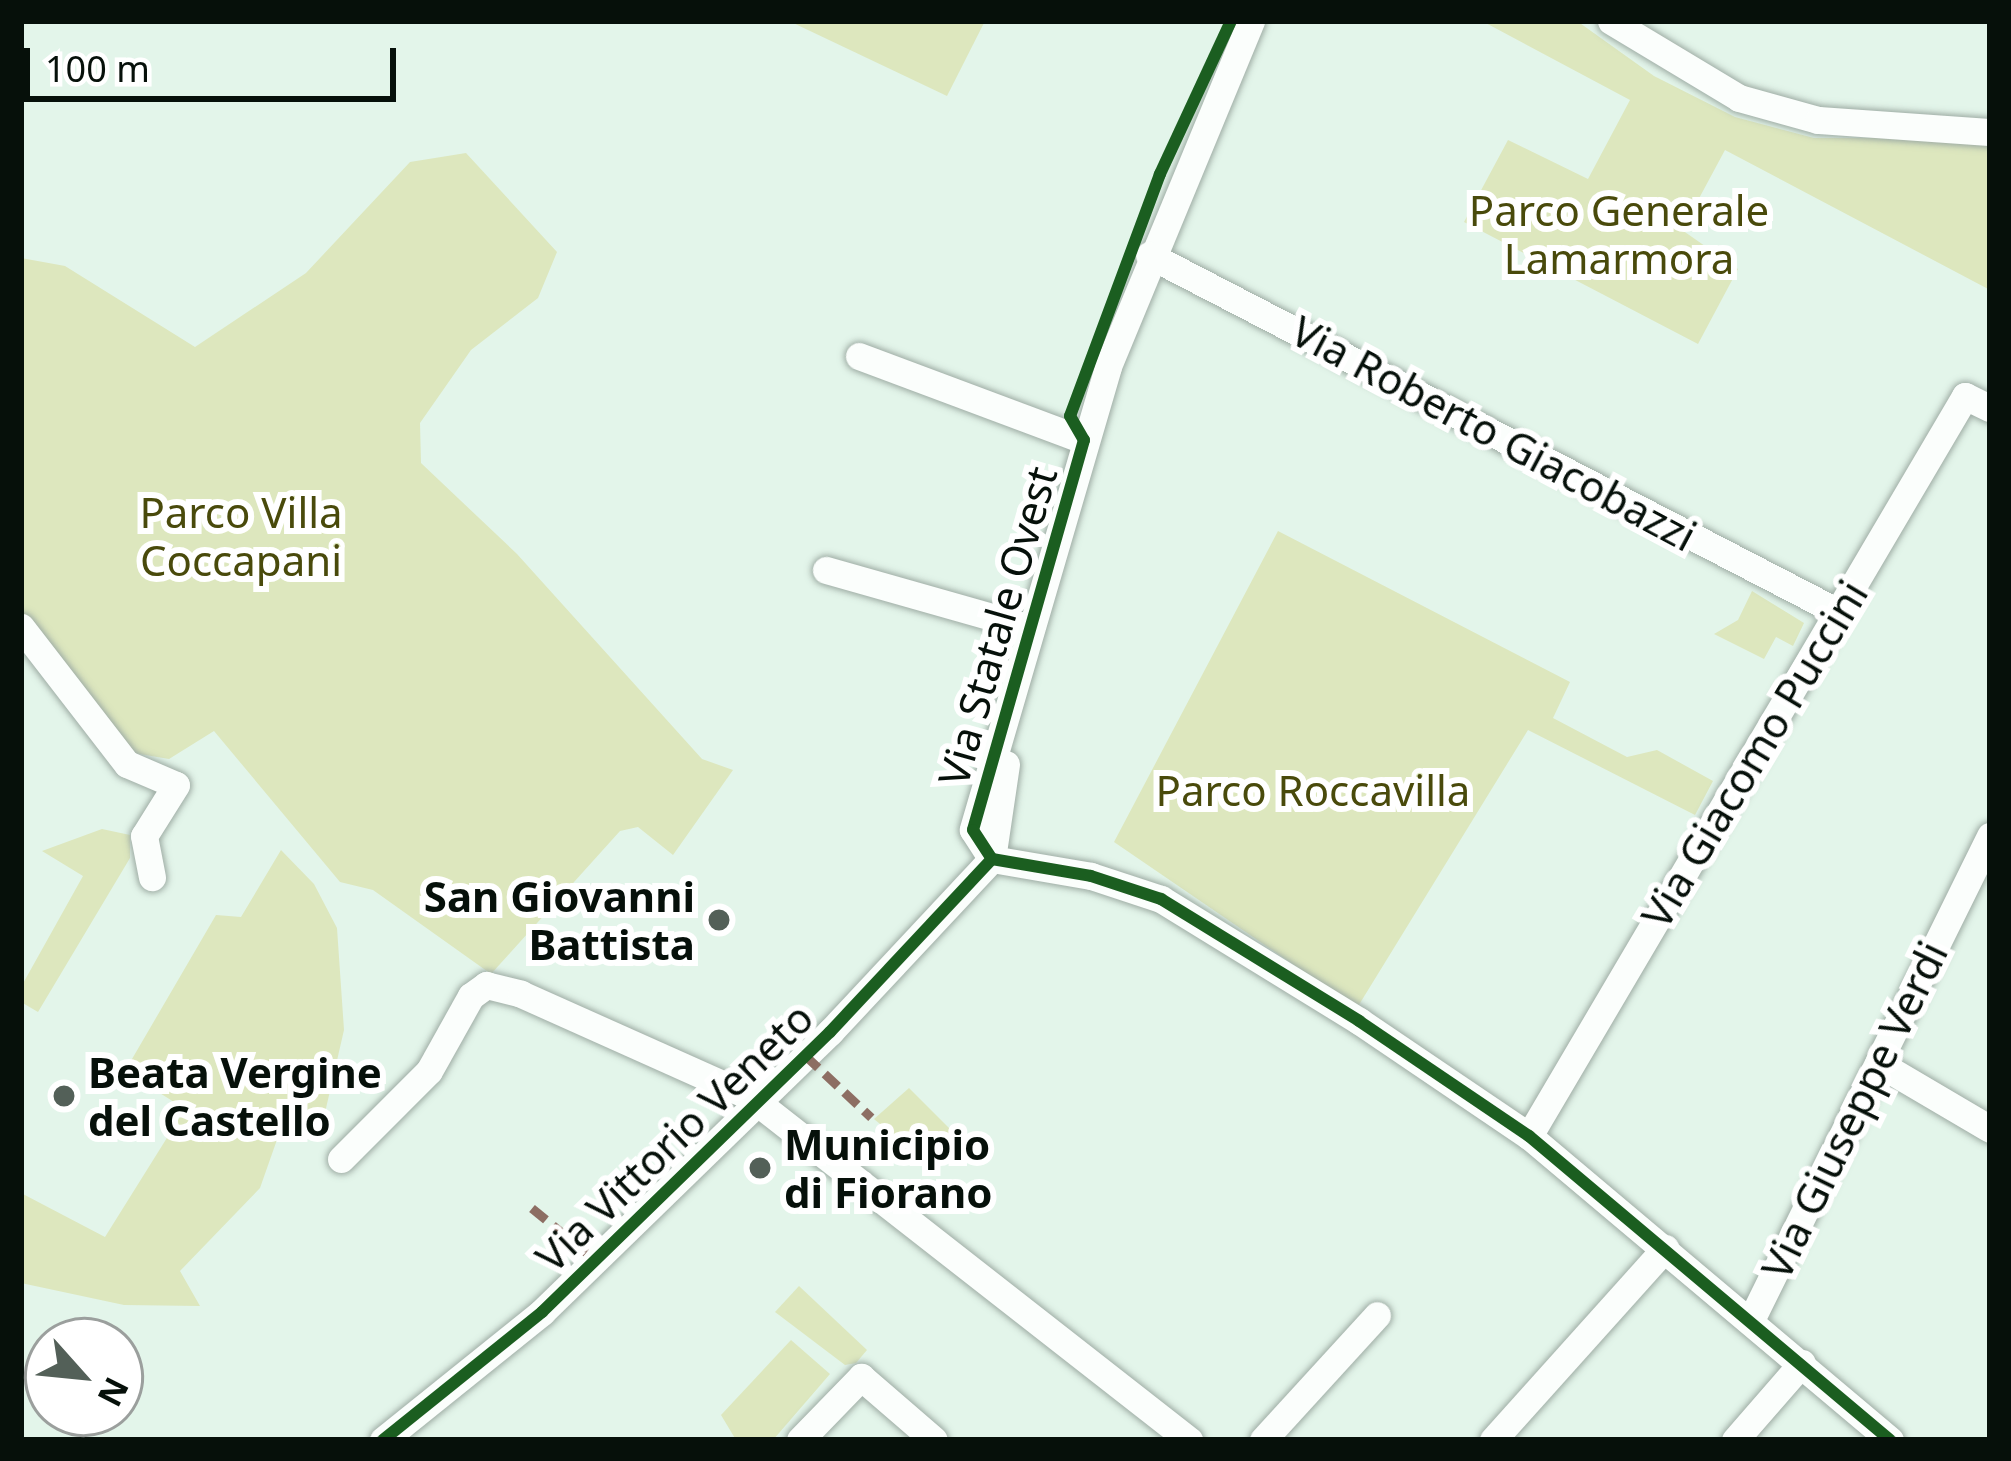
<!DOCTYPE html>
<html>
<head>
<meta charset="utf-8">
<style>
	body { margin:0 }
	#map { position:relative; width:2011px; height:1461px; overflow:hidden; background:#e3f5ea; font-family:"Noto Sans",sans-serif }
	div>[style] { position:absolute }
	.green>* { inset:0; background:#dde7be }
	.roads { filter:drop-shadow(0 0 3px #9fada5) drop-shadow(0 0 3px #9fada5) }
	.minor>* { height:27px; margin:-13.5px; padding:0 13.5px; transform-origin:13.5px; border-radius:13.5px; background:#fbfefc }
	.quiet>* { height:9px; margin-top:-4.5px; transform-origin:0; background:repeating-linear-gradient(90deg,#8d6e63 0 18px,transparent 0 27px) }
	.cycleway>* { height:12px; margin:-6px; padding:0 6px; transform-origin:6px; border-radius:6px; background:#1b5e20 }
	.dots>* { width:33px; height:33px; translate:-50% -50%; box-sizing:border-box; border:6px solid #fff; border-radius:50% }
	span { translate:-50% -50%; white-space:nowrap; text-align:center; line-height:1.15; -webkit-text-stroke:12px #fff; paint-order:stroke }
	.park-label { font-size:42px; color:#494a0b }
	.street-label { font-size:42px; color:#06100a }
	.poi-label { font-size:42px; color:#06100a; font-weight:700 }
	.right { translate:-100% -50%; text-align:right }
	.left { translate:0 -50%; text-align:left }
	.frame { position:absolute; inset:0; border:24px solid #06100a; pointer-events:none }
	.north { position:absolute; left:24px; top:1317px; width:120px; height:120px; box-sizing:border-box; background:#fff; border:3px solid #9b9f9d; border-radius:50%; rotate:117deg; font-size:33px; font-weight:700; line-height:48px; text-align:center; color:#06100a }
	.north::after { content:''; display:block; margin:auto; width:42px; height:54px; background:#536058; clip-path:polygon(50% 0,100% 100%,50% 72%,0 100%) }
	.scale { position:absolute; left:24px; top:48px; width:372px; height:54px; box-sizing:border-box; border:6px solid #06100a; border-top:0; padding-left:15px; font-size:36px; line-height:42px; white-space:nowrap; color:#06100a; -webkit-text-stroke:9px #fff; paint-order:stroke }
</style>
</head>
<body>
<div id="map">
	<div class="green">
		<i style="clip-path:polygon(789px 21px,985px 21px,947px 96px)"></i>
		<i style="clip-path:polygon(1482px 21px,1577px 21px,1654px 76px,1735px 117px,1814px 138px,1990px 138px,1990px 290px,1725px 150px,1682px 230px,1738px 269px,1698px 344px,1464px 222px,1508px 140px,1588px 179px,1630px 100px)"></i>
		<i style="clip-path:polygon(466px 153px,557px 252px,538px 298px,471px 350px,420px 423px,421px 463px,517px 554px,702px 759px,733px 770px,673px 855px,638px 827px,620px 831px,491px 974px,373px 890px,340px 882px,214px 731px,169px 759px,134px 753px,21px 611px,21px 258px,65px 266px,195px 347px,306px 273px,410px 162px)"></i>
		<i style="clip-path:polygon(1278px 531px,1570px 682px,1553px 718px,1627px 757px,1657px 750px,1713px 781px,1695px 815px,1528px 730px,1357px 1008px,1114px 842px)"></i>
		<i style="clip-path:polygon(1752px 591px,1804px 623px,1793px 646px,1776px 637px,1764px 659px,1714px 634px,1738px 620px)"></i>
		<i style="clip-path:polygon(102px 829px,130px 835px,130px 858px,38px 1012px,21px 1002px,21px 987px,83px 876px,42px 851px)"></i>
		<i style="clip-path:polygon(281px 850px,314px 884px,337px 928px,344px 1030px,324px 1117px,285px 1117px,260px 1188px,180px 1271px,200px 1306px,124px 1305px,21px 1283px,21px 1193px,105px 1237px,185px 1109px,125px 1071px,216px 915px,241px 917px)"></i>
		<i style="clip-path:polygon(909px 1088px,957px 1136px,931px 1166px,874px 1119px)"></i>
		<i style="clip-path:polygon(799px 1286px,867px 1350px,856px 1363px,845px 1365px,775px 1312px)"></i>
		<i style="clip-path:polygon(791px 1340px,830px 1374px,773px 1440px,736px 1440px,721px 1415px)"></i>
	</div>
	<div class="roads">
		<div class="minor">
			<i style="left:1251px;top:21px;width:374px;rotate:112.5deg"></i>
			<i style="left:1108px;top:367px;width:482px;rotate:106.3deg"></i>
			<i style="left:973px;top:830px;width:35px;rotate:57deg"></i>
			<i style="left:992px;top:859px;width:100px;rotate:9.7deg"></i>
			<i style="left:1091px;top:876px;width:74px;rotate:18.2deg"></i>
			<i style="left:1161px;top:899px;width:233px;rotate:31.6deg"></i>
			<i style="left:1359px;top:1021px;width:205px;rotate:34.1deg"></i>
			<i style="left:1529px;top:1136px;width:472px;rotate:40.1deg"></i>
			<i style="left:1611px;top:21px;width:149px;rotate:31deg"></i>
			<i style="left:1739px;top:98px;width:82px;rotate:15.6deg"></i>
			<i style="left:1818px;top:120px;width:172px;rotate:4deg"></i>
			<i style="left:1149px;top:255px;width:776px;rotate:27.39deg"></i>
			<i style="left:859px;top:356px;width:240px;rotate:20.5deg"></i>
			<i style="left:826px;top:570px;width:213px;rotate:15.8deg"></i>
			<i style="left:21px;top:627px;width:173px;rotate:52.3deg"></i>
			<i style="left:127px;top:764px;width:53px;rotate:23.2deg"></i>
			<i style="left:176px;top:785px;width:60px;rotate:122.1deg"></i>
			<i style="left:144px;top:836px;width:42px;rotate:79deg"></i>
			<i style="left:992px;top:859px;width:96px;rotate:-81.6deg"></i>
			<i style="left:1878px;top:1063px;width:130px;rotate:30.5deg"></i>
			<i style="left:1529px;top:1136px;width:859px;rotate:-59.49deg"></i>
			<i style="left:1965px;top:396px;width:28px;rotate:26deg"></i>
			<i style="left:341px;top:1159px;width:124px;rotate:-45deg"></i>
			<i style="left:429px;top:1071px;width:86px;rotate:-60.8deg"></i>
			<i style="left:471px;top:996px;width:19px;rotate:-36deg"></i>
			<i style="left:486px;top:985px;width:36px;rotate:14deg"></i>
			<i style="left:521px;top:994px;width:250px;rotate:24.1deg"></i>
			<i style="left:749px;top:1096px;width:559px;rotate:38.02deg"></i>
			<i style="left:1751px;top:1320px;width:540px;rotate:-63.72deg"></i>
			<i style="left:383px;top:1440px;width:204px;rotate:-38.8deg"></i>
			<i style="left:542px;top:1312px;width:402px;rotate:-44.2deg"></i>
			<i style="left:830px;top:1032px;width:237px;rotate:-46.9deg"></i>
			<i style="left:800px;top:1440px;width:88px;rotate:-45.9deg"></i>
			<i style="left:861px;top:1377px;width:96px;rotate:40.8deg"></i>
			<i style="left:1263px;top:1440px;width:169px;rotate:-47.6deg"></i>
			<i style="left:1493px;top:1440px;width:258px;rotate:-48.1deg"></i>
			<i style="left:1735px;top:1440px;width:102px;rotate:-49deg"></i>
		</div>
	</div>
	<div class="quiet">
		<i style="left:805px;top:1055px;width:91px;rotate:43.2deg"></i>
		<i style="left:532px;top:1208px;width:70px;rotate:39.2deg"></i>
	</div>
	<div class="cycleway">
		<i style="left:1231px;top:21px;width:169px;rotate:114.9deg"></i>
		<i style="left:1160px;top:174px;width:258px;rotate:110.4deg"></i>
		<i style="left:1070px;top:416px;width:28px;rotate:60deg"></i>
		<i style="left:1084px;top:440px;width:405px;rotate:105.9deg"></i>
		<i style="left:973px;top:830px;width:35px;rotate:57deg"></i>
		<i style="left:992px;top:859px;width:100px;rotate:9.7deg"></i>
		<i style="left:1091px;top:876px;width:74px;rotate:18.2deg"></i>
		<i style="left:1161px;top:899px;width:233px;rotate:31.6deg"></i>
		<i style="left:1359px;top:1021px;width:205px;rotate:34.1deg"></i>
		<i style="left:1529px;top:1136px;width:472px;rotate:40.1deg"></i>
		<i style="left:383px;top:1440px;width:204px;rotate:-38.8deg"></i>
		<i style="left:542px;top:1312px;width:402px;rotate:-44.2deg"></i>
		<i style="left:830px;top:1032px;width:237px;rotate:-46.9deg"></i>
	</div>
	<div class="dots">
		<i style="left:719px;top:920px;background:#536058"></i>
		<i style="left:64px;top:1096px;background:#536058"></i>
		<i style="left:760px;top:1168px;background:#536058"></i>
	</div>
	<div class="park-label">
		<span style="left:1619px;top:234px">Parco Generale<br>Lamarmora</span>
		<span style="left:241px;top:536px">Parco Villa<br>Coccapani</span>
		<span style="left:1313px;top:790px">Parco Roccavilla</span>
	</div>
	<div class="street-label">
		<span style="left:1494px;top:433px;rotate:28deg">Via Roberto Giacobazzi</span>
		<span style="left:997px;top:626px;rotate:-74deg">Via Statale Ovest</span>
		<span style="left:1754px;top:754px;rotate:-59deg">Via Giacomo Puccini</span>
		<span style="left:1854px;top:1110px;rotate:-64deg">Via Giuseppe Verdi</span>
		<span style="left:674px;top:1137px;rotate:-44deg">Via Vittorio Veneto</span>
	</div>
	<div class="poi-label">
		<span class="right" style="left:695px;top:920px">San Giovanni<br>Battista</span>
		<span class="left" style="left:88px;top:1096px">Beata Vergine<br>del Castello</span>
		<span class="left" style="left:784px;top:1168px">Municipio<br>di Fiorano</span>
	</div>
	<div class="frame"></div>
	<div class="north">N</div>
	<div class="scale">100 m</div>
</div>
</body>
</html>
